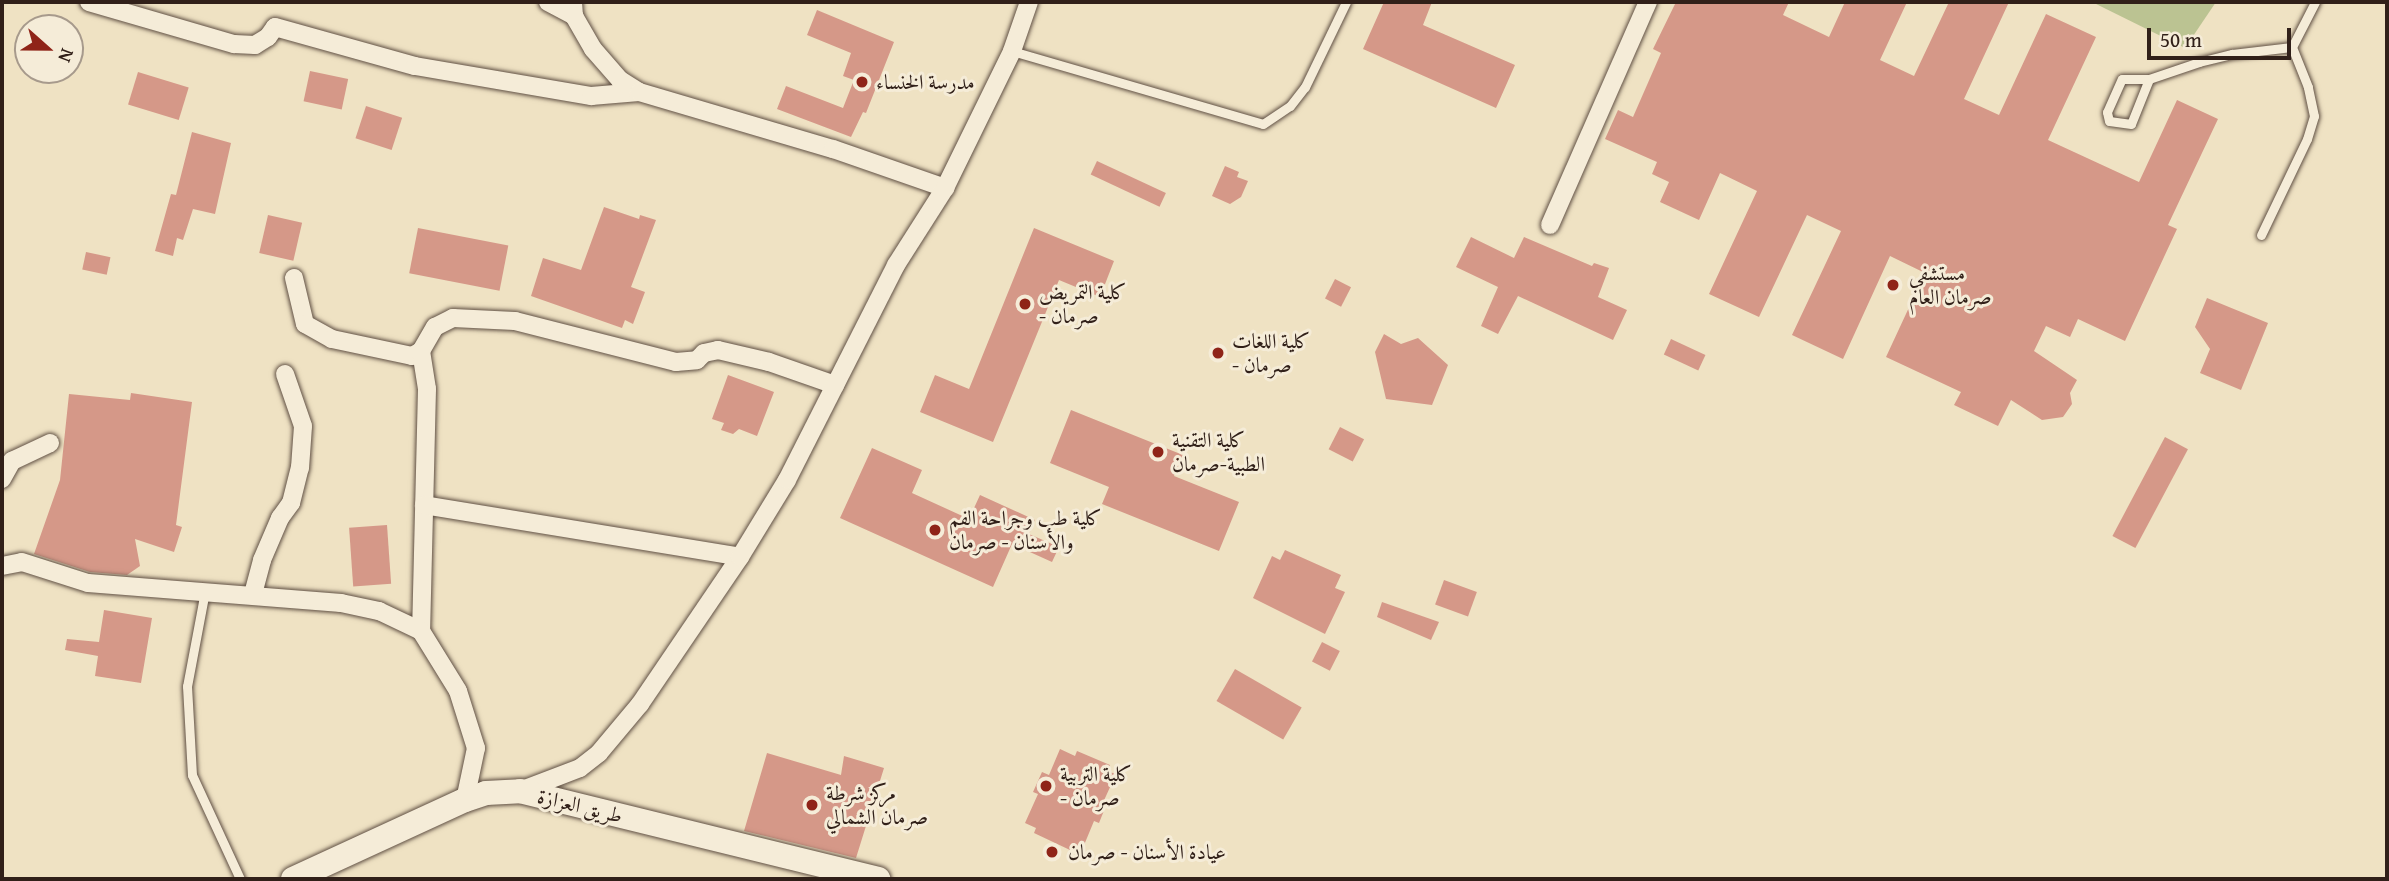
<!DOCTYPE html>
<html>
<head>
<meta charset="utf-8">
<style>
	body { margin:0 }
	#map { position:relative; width:2389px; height:881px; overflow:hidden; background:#efe2c3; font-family:"Gentium Book Plus",Amiri,serif }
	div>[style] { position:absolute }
	.green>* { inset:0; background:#bbc392 }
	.building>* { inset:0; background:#d59888; transform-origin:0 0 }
	.roads { filter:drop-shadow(0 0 2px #605044) drop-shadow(0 0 2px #605044) }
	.lane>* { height:9px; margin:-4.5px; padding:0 4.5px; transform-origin:4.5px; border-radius:4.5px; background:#f5ecd8 }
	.street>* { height:18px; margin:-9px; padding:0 9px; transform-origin:9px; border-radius:9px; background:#f5ecd8 }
	.secondary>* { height:24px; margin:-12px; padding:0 12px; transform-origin:12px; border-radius:12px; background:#f5ecd8 }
	.dots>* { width:19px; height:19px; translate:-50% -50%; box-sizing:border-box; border:4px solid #f5ecd8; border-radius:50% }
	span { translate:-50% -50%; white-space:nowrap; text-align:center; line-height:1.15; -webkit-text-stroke:6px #f5ecd8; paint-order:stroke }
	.poi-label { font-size:21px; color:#312019 }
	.left { translate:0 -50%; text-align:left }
	.street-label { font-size:21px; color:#312019 }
	.frame { position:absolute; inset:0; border:4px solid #312019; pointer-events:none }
	.north { position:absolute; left:14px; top:14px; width:70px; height:70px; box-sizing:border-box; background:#f5ecd8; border:2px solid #a79a8c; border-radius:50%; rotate:111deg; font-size:19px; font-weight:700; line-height:28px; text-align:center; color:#312019 }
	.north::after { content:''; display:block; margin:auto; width:24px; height:32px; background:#8f2418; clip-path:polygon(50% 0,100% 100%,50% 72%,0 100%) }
	.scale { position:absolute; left:2147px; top:28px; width:144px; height:32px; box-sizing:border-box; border:4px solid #312019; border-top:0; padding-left:9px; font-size:21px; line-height:24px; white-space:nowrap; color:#312019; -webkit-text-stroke:5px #f5ecd8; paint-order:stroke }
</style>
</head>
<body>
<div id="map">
	<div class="green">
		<i style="clip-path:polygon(2092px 2px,2216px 2px,2185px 48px)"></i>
	</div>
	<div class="building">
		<i style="clip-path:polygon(1384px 2px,1432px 2px,1423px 25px,1515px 65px,1496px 108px,1363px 49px)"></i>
		<i style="clip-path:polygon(1676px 2px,1789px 2px,1783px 15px,1829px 37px,1845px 2px,1907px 2px,1880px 60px,1914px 76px,1949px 2px,2009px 2px,1964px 99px,1999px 115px,2046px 14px,2096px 37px,2048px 140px,2139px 182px,2177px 100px,2218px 119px,2168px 225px,2177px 229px,2125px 341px,2078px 319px,2070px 337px,2046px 326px,2034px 351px,2077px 380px,2070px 393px,2072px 404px,2063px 417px,2042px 420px,2011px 400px,1998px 426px,1954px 405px,1961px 392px,1886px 357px,1925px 273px,1890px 256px,1843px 359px,1792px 335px,1841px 231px,1807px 215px,1759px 317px,1709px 294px,1757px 191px,1720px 173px,1699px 220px,1660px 202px,1669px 182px,1652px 174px,1657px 162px,1605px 139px,1618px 110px,1633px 117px,1661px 53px,1653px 49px)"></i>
		<i style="clip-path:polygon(817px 10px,894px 42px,866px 113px,863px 112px,851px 137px,777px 109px,786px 86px,843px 108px,854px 80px,843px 76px,851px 53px,807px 35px)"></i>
		<i style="left:310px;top:71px;width:39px;height:31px;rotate:12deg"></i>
		<i style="left:138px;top:72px;width:53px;height:34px;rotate:17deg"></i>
		<i style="left:366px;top:106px;width:38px;height:34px;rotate:18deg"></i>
		<i style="clip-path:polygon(192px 132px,231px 143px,215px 214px,193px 209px,183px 240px,177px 238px,173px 256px,155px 251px,171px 194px,176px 195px)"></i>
		<i style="left:1097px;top:161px;width:76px;height:15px;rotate:25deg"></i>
		<i style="clip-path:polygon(1225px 166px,1239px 172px,1237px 177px,1248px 181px,1241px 197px,1230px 204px,1212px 196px)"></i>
		<i style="clip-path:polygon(604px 207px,639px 219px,640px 215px,656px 220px,631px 287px,645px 292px,633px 324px,625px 320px,622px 328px,531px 296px,543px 258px,581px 270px)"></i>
		<i style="left:268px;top:215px;width:35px;height:39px;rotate:13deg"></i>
		<i style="left:418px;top:228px;width:92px;height:46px;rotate:11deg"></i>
		<i style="clip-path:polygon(1034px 228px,1114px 261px,1100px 297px,1059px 280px,993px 442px,920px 412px,935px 375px,969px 389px)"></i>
		<i style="clip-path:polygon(1471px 237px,1514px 258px,1524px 237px,1592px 266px,1594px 263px,1609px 268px,1598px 297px,1627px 310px,1613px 340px,1518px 296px,1498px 334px,1481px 326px,1498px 287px,1456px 267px)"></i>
		<i style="left:86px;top:252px;width:25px;height:18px;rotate:12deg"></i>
		<i style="left:1335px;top:279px;width:18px;height:22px;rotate:27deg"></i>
		<i style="clip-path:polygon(2207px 298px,2268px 323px,2241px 390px,2200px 373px,2210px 349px,2195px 327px)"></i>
		<i style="clip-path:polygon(1384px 334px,1401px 344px,1418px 338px,1448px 365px,1432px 405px,1386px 399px,1375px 352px)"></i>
		<i style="left:1671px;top:339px;width:38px;height:17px;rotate:25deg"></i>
		<i style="clip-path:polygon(728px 375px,774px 392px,757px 436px,739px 429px,733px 434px,721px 430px,724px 423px,712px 419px)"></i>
		<i style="clip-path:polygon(131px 393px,192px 402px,176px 525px,182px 527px,174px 552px,135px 539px,140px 566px,127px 575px,90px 572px,34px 554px,60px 480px,69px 394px,130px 400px)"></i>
		<i style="clip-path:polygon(1071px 410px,1183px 455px,1174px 476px,1239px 502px,1219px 551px,1102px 504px,1109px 487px,1050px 463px)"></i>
		<i style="left:1340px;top:427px;width:27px;height:25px;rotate:27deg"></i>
		<i style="left:2165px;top:437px;width:26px;height:112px;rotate:28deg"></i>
		<i style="clip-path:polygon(872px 448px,922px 470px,912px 493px,969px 519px,980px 495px,1035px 520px,1029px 534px,1059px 547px,1052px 562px,1012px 544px,993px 587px,840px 518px)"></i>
		<i style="left:387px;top:525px;width:59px;height:38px;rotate:86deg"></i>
		<i style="clip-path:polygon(1285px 550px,1341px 575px,1335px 588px,1345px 592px,1325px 634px,1253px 598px,1272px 556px,1280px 560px)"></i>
		<i style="left:1444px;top:580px;width:35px;height:26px;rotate:20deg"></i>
		<i style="clip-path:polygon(1382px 602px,1439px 622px,1431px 640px,1377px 617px)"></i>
		<i style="clip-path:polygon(104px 610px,152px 618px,141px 683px,95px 676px,98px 656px,65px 650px,67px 639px,99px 642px)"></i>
		<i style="left:1322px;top:642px;width:20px;height:22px;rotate:27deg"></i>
		<i style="left:1235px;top:669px;width:77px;height:37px;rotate:30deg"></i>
		<i style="clip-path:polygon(1060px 749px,1075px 756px,1077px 751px,1110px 765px,1107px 771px,1116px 774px,1101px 807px,1105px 808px,1099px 823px,1094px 821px,1082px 850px,1072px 846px,1070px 850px,1034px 833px,1036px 828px,1025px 823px,1038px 794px,1033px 792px,1042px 772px,1049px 775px)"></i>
		<i style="clip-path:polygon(767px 753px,841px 775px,844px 756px,884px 768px,856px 858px,744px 831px)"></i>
	</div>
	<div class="roads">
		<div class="lane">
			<i style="left:1012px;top:51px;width:261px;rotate:16.2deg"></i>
			<i style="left:1263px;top:124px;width:32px;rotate:-34deg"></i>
			<i style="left:1290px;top:106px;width:24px;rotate:-52deg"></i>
			<i style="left:1305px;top:87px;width:94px;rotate:-64.2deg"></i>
			<i style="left:2149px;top:79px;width:48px;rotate:111.8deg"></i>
			<i style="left:2131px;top:124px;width:22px;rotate:-172deg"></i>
			<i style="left:2109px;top:121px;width:9px;rotate:-103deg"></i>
			<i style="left:2107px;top:112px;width:36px;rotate:-66deg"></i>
			<i style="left:2122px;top:79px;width:27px"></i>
			<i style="left:2149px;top:79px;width:53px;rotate:-18.8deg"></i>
			<i style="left:2199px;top:62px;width:34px;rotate:-14deg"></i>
			<i style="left:2232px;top:54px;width:60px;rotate:-6.7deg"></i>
			<i style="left:2261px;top:235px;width:106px;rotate:-64.4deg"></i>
			<i style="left:2307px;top:139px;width:24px;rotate:-73deg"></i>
			<i style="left:2314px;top:116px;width:30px;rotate:-102deg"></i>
			<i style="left:2308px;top:87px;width:43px;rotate:-111.8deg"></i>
			<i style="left:2292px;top:47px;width:51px;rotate:-62.9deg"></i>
			<i style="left:205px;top:591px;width:97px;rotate:100.7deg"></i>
			<i style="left:187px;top:686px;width:89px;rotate:86.8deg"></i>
			<i style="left:192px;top:775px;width:115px;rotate:65.2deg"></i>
		</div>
		<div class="street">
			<i style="left:89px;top:2px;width:151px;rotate:16.2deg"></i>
			<i style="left:234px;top:44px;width:21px;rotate:3deg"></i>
			<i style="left:255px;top:45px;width:15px;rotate:-32deg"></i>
			<i style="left:268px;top:37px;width:12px;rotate:-55deg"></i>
			<i style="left:275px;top:27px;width:145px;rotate:15.6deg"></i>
			<i style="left:415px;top:66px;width:179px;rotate:9.7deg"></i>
			<i style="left:591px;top:96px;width:48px;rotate:-4.8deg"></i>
			<i style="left:548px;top:2px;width:30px;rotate:28deg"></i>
			<i style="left:573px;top:2px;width:14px;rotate:86deg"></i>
			<i style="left:574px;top:16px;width:38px;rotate:60deg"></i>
			<i style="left:593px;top:49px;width:41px;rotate:48.9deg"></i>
			<i style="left:620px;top:80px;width:22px;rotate:32deg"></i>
			<i style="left:639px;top:92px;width:202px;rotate:16.4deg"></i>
			<i style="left:833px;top:149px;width:119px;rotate:19.2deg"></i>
			<i style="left:1550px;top:225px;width:244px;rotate:-66.3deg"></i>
			<i style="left:294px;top:278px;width:47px;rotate:76.6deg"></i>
			<i style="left:305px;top:324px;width:31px;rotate:29deg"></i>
			<i style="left:332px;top:339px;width:82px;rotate:12deg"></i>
			<i style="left:412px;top:356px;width:10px;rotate:-29deg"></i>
			<i style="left:421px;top:351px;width:28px;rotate:-60deg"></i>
			<i style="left:435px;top:327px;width:20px;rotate:-27deg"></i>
			<i style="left:453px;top:318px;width:62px;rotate:2.8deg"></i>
			<i style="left:515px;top:321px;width:166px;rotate:14.3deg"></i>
			<i style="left:676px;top:362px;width:21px;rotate:-5deg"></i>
			<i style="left:697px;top:360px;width:10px;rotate:-45deg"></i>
			<i style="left:704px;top:353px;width:14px;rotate:-12deg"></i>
			<i style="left:718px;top:350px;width:52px;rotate:13.2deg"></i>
			<i style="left:769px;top:362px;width:70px;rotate:19.2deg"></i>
			<i style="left:421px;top:351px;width:38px;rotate:81deg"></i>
			<i style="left:427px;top:389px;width:242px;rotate:91.4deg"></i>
			<i style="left:2px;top:479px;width:21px;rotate:-61deg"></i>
			<i style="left:12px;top:461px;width:42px;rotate:-25.3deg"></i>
			<i style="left:424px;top:505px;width:320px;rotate:9.3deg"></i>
			<i style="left:2px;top:566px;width:20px;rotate:-11deg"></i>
			<i style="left:22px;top:562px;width:69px;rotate:17.7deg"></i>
			<i style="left:88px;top:583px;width:254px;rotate:4.5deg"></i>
			<i style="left:341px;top:603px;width:39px;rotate:12deg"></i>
			<i style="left:379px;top:611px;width:47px;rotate:25.5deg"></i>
			<i style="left:421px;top:631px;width:70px;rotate:58.3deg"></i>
			<i style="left:458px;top:691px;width:60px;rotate:72.5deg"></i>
			<i style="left:476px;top:748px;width:53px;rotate:101.9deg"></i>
			<i style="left:253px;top:594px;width:35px;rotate:-75deg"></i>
			<i style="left:262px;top:560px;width:46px;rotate:-66.8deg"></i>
			<i style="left:280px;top:518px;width:19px;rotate:-54deg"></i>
			<i style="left:291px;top:503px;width:36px;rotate:-76deg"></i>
			<i style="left:300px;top:468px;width:42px;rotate:-85.9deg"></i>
			<i style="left:303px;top:426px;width:55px;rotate:-109.1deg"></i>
			<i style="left:520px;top:791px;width:64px;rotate:-21deg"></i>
			<i style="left:580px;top:768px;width:24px;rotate:-38deg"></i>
			<i style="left:599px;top:753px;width:64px;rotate:-50.1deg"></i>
			<i style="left:640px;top:704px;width:178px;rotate:-55.8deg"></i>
			<i style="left:740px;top:557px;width:90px;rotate:-58.6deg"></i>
			<i style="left:787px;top:480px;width:241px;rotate:-63.1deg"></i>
			<i style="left:896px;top:265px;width:91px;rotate:-57.5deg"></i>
			<i style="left:945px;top:188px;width:153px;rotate:-63.9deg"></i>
			<i style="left:1012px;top:51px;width:52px;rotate:-70.9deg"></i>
		</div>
		<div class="secondary">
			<i style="left:293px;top:879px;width:189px;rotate:-24.7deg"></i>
			<i style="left:465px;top:800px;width:22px;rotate:-18deg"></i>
			<i style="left:486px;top:793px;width:34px;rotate:-3deg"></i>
			<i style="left:520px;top:791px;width:369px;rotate:13.8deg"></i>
		</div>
	</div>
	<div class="dots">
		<i style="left:862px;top:82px;background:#8f2418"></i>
		<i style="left:1893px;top:285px;background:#8f2418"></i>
		<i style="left:1025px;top:304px;background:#8f2418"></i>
		<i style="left:1218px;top:353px;background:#8f2418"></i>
		<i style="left:1158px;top:452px;background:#8f2418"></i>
		<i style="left:935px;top:530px;background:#8f2418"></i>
		<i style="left:1046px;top:786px;background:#8f2418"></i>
		<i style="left:812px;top:805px;background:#8f2418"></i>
		<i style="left:1052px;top:852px;background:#8f2418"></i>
	</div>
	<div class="poi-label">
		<span class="left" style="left:876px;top:82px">مدرسة الخنساء</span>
		<span class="left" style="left:1909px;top:285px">مستشفي<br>صرمان العام</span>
		<span class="left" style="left:1039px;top:304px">كلية التمريض<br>- صرمان</span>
		<span class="left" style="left:1232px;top:353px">كلية اللغات<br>- صرمان</span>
		<span class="left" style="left:1172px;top:452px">كلية التقنية<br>الطبية-صرمان</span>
		<span class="left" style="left:949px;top:530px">كلية طب وجراحة الفم<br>والأسنان - صرمان</span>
		<span class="left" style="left:1060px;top:786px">كلية التربية<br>- صرمان</span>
		<span class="left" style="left:826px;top:805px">مركز شرطة<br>صرمان الشمالي</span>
		<span class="left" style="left:1068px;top:852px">عيادة الأسنان - صرمان</span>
	</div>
	<div class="street-label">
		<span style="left:580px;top:806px;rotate:14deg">طريق العزازة</span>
	</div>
	<div class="frame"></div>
	<div class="north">N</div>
	<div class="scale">50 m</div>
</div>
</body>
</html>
